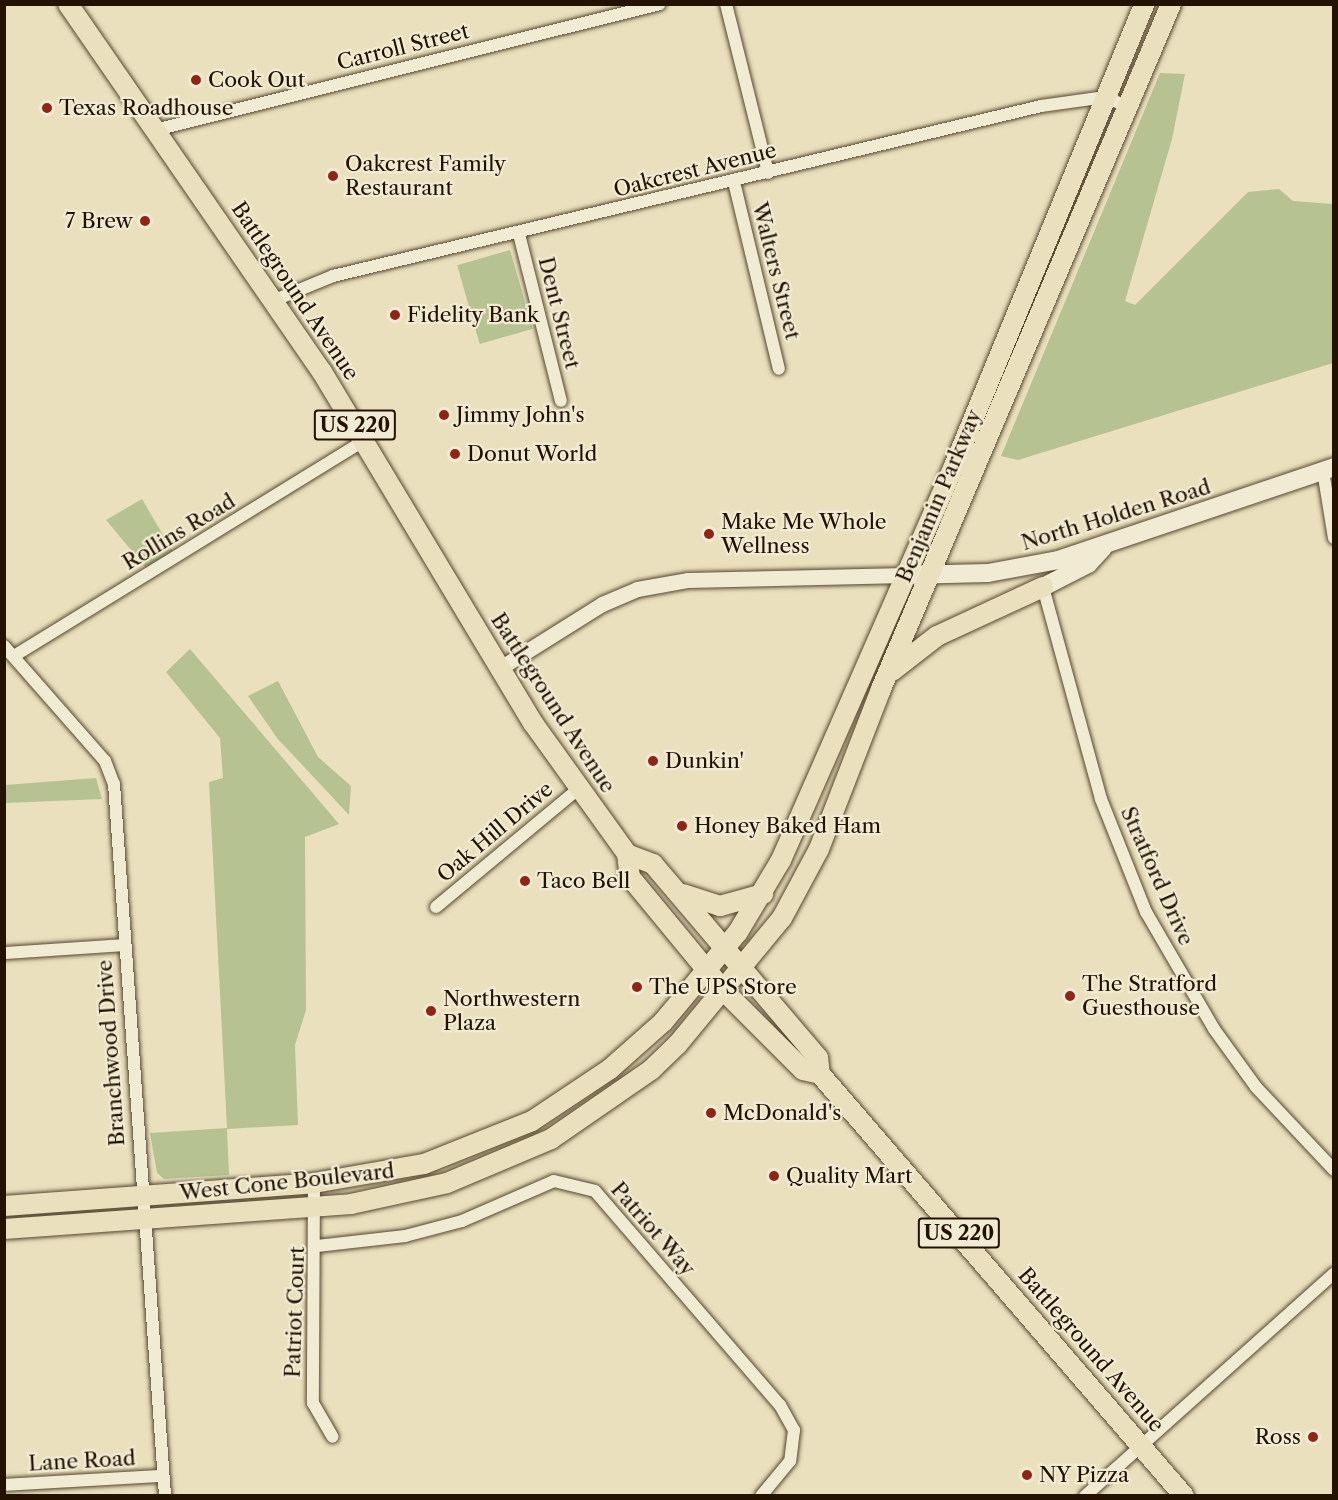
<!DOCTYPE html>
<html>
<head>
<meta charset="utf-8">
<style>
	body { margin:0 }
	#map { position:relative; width:1338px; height:1500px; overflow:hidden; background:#eae0bd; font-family:"Libre Caslon Text",serif }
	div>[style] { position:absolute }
	.green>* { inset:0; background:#b6c292; transform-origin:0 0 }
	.roads { filter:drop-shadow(0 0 2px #55462f) drop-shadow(0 0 2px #55462f) }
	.minor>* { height:12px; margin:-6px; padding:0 6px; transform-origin:6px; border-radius:6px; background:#f1ebd4 }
	.tertiary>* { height:15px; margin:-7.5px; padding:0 7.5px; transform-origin:7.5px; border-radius:7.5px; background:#f1ebd4 }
	.secondary>* { height:18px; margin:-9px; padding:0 9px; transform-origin:9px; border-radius:9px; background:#f1ebd4 }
	.primary>* { height:20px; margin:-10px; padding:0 10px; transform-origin:10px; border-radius:10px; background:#eae0bd }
	.dots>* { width:16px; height:16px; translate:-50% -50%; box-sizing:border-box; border:3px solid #f1ebd4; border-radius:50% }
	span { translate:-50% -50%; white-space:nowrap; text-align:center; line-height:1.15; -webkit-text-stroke:4.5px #f1ebd4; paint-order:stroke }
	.shield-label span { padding:2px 4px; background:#f1ebd4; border:2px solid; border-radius:4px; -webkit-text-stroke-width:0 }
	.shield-label { font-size:20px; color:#231200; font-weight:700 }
	.street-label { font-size:21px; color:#231200 }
	.poi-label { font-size:21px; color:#231200 }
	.left { translate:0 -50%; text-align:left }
	.right { translate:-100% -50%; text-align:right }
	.frame { position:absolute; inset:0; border:6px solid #231200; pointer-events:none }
</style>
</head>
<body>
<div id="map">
	<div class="green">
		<i style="clip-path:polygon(1160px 73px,1185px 74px,1172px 139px,1125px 301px,1135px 305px,1248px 192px,1279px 189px,1293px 201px,1333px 204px,1333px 363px,1018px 460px,1001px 456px)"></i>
		<i style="left:510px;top:250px;width:82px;height:55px;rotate:74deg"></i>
		<i style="clip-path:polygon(142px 499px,173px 552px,146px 568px,106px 520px)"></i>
		<i style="clip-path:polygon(190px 649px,339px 824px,305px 837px,306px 1010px,295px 1045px,298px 1125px,227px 1129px,229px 1175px,164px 1179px,157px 1173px,150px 1133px,227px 1128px,209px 782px,223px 778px,220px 738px,166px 672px)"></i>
		<i style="clip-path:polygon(278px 681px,318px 757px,351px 786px,349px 815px,277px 738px,248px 696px)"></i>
		<i style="clip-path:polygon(96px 778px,102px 799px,5px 803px,5px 785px)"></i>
	</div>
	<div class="roads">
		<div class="minor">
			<i style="left:726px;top:4px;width:174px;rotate:76deg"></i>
			<i style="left:155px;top:130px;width:520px;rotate:-14.01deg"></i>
			<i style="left:734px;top:182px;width:192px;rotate:76.5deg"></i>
			<i style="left:519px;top:234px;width:172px;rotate:75.9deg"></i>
			<i style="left:275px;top:300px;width:63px;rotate:-22.5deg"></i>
			<i style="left:333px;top:276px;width:728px;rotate:-13.5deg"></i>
			<i style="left:1041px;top:106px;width:65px;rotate:-8deg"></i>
			<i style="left:1105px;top:97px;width:23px;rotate:23deg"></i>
			<i style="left:1323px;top:471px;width:68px;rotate:80.7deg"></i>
			<i style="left:1043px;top:587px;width:220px;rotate:74.7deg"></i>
			<i style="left:1101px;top:799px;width:122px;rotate:68.3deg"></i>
			<i style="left:1146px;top:912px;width:135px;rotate:59.8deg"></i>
			<i style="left:1214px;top:1029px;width:72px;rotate:54.1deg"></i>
			<i style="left:1256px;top:1087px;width:114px;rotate:46.8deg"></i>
			<i style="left:4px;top:646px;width:153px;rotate:48.7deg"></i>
			<i style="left:105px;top:761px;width:25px;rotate:69deg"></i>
			<i style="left:114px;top:784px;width:714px;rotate:85.9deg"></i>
			<i style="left:14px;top:656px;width:411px;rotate:-31.6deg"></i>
			<i style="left:436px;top:907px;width:185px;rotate:-39.7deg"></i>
			<i style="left:4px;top:953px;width:119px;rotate:-3.8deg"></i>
			<i style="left:314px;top:1183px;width:220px;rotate:90.3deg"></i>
			<i style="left:313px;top:1403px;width:39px;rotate:60deg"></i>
			<i style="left:317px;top:1246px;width:89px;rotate:-6.5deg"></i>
			<i style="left:405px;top:1236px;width:59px;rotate:-14.7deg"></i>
			<i style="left:462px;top:1221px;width:100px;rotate:-23.5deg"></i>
			<i style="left:554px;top:1181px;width:42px;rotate:13.7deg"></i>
			<i style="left:595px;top:1191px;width:283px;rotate:49.2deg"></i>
			<i style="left:780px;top:1405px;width:29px;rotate:61deg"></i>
			<i style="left:794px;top:1430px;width:31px;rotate:97deg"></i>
			<i style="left:790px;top:1461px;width:45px;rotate:129.6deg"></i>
			<i style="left:4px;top:1485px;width:158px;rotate:-3.3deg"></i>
			<i style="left:1085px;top:1496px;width:334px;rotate:-41.8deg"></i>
		</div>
		<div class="tertiary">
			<i style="left:500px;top:668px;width:120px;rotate:-32.1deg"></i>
			<i style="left:602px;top:604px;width:38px;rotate:-23deg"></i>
			<i style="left:637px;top:589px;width:52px;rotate:-10deg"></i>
			<i style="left:688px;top:580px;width:218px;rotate:-1.3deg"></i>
		</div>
		<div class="secondary">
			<i style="left:906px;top:575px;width:82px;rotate:-1.4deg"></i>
			<i style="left:988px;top:573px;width:71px;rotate:-10.5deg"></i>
			<i style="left:1058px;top:560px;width:291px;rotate:-18.6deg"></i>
			<i style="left:1043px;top:587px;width:51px;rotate:-27.1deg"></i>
			<i style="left:1088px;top:564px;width:22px;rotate:-47deg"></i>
		</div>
		<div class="primary">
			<i style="left:68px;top:4px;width:447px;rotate:55.4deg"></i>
			<i style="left:322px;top:372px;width:410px;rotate:59deg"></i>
			<i style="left:533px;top:723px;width:161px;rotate:54.3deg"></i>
			<i style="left:627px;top:854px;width:23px;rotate:83deg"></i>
			<i style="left:630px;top:877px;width:148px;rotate:50.5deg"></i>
			<i style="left:724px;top:991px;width:112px;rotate:45deg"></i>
			<i style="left:803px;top:1070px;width:17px;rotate:13deg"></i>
			<i style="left:892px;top:671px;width:57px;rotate:-37.9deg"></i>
			<i style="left:937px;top:636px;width:117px;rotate:-24.8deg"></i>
			<i style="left:627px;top:854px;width:28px;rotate:21deg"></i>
			<i style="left:653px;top:864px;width:255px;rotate:49.6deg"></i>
			<i style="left:818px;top:1058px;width:16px;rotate:83deg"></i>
			<i style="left:820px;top:1074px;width:557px;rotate:49.22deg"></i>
			<i style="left:683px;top:894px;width:39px;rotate:18deg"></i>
			<i style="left:720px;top:906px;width:45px;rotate:-15.6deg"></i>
			<i style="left:4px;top:1206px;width:311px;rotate:-4.2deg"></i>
			<i style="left:314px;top:1183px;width:112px;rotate:-9.8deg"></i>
			<i style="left:424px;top:1164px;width:116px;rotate:-21.7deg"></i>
			<i style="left:532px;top:1121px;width:94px;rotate:-33.7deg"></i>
			<i style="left:610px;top:1069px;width:71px;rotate:-41.6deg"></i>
			<i style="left:663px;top:1022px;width:117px;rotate:-50.2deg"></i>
			<i style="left:738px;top:932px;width:84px;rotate:-59.2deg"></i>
			<i style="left:781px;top:860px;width:430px;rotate:-66.3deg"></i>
			<i style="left:954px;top:466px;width:500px;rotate:-67.6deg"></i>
			<i style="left:4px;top:1229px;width:348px;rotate:-4.1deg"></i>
			<i style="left:351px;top:1204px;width:98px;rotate:-12.3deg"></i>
			<i style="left:447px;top:1183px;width:113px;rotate:-22.9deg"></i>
			<i style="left:551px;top:1139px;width:121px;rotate:-34.6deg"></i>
			<i style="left:651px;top:1070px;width:37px;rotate:-44deg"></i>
			<i style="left:678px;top:1044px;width:163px;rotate:-50.5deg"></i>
			<i style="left:782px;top:918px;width:78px;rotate:-61.8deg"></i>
			<i style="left:819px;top:849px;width:172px;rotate:-68.8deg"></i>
			<i style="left:881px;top:689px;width:744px;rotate:-67.05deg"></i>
		</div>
	</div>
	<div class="dots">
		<i style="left:196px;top:80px;background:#8f2418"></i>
		<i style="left:47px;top:108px;background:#8f2418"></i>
		<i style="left:333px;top:176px;background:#8f2418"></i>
		<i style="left:145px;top:221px;background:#8f2418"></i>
		<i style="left:395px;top:315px;background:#8f2418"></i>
		<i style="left:444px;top:415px;background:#8f2418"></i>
		<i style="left:455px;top:454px;background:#8f2418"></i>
		<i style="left:709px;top:534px;background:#8f2418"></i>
		<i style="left:653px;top:761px;background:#8f2418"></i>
		<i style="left:682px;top:826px;background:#8f2418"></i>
		<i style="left:525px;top:881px;background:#8f2418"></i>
		<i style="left:637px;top:987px;background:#8f2418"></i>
		<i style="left:1070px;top:996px;background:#8f2418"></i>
		<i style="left:431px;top:1011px;background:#8f2418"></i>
		<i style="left:711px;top:1113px;background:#8f2418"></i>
		<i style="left:774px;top:1176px;background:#8f2418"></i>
		<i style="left:1313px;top:1437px;background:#8f2418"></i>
		<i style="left:1027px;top:1475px;background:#8f2418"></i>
	</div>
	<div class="shield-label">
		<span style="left:355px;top:425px">US 220</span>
		<span style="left:959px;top:1233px">US 220</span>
	</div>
	<div class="street-label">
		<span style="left:403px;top:47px;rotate:-14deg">Carroll Street</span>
		<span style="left:695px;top:170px;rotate:-14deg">Oakcrest Avenue</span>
		<span style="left:776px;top:271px;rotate:76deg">Walters Street</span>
		<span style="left:295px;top:291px;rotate:56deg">Battleground Avenue</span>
		<span style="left:559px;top:313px;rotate:76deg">Dent Street</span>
		<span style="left:939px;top:496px;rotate:-67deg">Benjamin Parkway</span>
		<span style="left:1116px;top:515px;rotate:-17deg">North Holden Road</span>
		<span style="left:179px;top:532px;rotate:-31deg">Rollins Road</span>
		<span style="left:553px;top:703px;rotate:57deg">Battleground Avenue</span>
		<span style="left:495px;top:832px;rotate:-40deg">Oak Hill Drive</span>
		<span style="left:1157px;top:876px;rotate:66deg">Stratford Drive</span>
		<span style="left:111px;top:1053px;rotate:-94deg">Branchwood Drive</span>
		<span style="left:287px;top:1182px;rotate:-6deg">West Cone Boulevard</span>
		<span style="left:653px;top:1229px;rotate:49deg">Patriot Way</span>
		<span style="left:295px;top:1312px;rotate:-88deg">Patriot Court</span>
		<span style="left:1091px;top:1350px;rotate:49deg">Battleground Avenue</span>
		<span style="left:82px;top:1461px;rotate:-3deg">Lane Road</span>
	</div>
	<div class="poi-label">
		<span class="left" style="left:208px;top:80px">Cook Out</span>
		<span class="left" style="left:59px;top:108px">Texas Roadhouse</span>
		<span class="left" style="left:345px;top:176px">Oakcrest Family<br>Restaurant</span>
		<span class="right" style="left:133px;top:221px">7 Brew</span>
		<span class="left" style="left:407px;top:315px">Fidelity Bank</span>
		<span class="left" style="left:456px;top:415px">Jimmy John's</span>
		<span class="left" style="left:467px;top:454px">Donut World</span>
		<span class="left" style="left:721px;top:534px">Make Me Whole<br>Wellness</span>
		<span class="left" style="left:665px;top:761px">Dunkin'</span>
		<span class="left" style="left:694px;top:826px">Honey Baked Ham</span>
		<span class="left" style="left:537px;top:881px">Taco Bell</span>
		<span class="left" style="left:1082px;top:996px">The Stratford<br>Guesthouse</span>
		<span class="left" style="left:649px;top:987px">The UPS Store</span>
		<span class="left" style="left:443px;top:1011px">Northwestern<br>Plaza</span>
		<span class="left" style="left:723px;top:1113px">McDonald's</span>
		<span class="left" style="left:786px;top:1176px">Quality Mart</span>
		<span class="right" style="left:1301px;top:1437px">Ross</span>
		<span class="left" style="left:1039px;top:1475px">NY Pizza</span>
	</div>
	<div class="frame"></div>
</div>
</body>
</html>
